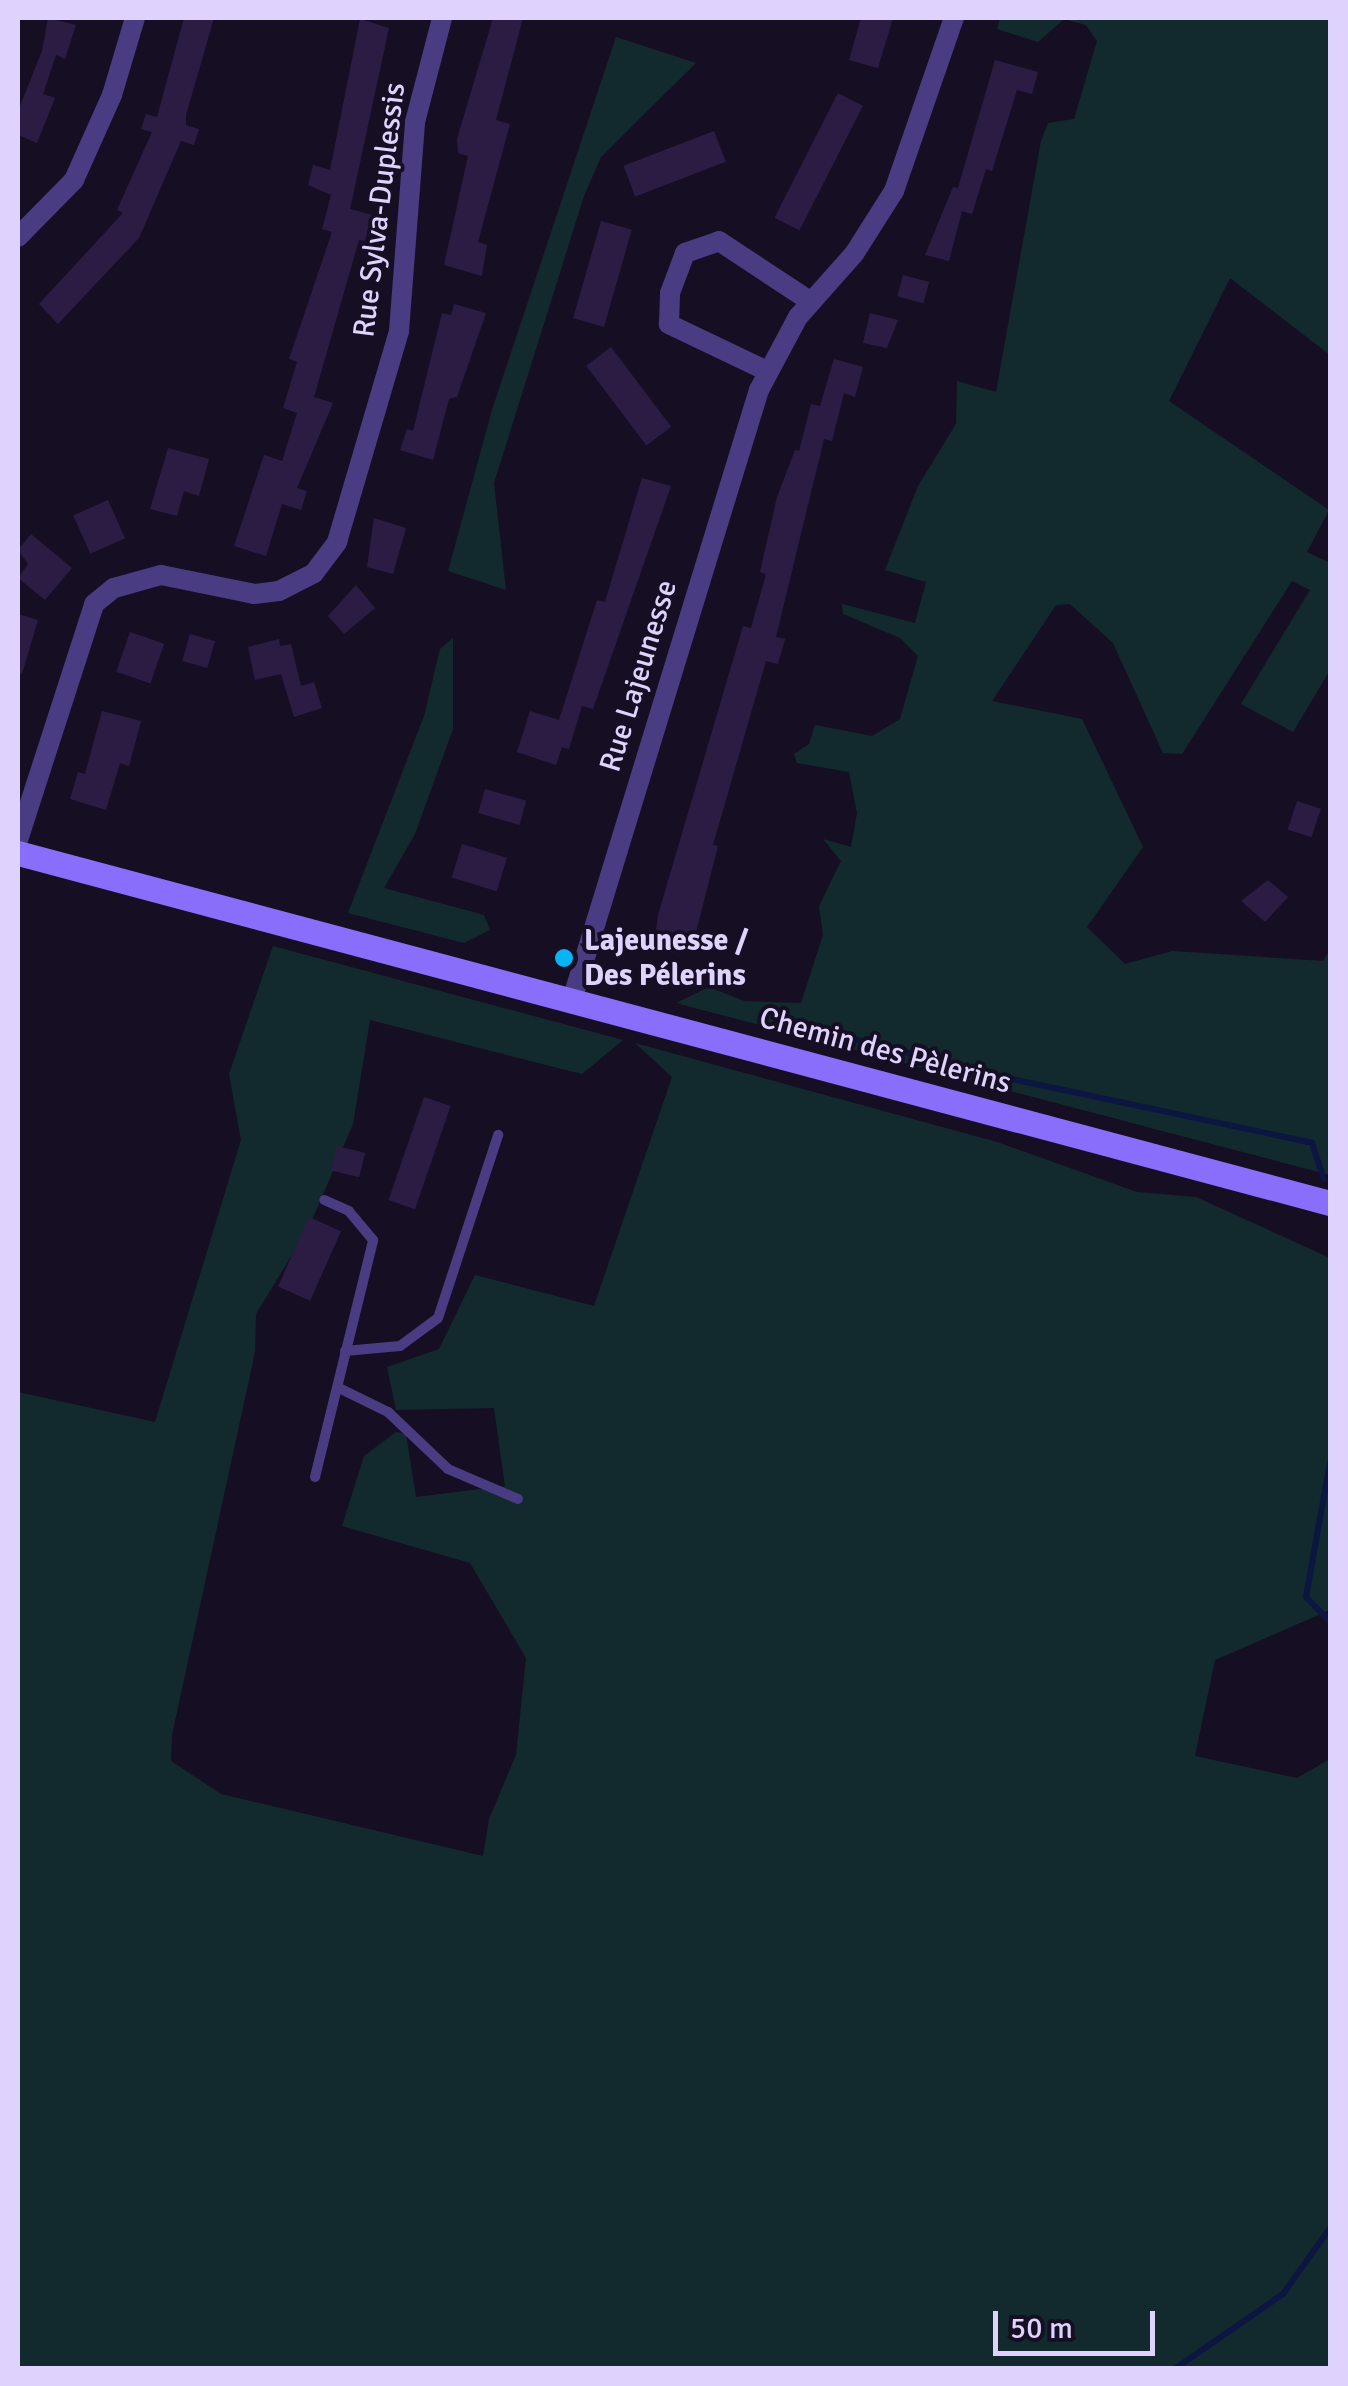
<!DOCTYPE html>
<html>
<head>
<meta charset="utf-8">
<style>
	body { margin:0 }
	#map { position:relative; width:1348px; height:2386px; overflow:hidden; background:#160f24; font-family:Signika,sans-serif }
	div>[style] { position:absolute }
	.green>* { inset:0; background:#122a2e }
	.stream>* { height:6px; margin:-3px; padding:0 3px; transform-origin:3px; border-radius:3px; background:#0b1641 }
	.building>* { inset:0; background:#2b1c44; transform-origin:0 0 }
	.lane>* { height:10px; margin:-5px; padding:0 5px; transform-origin:5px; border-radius:5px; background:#4a3c82 }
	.street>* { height:20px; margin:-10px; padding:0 10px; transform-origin:10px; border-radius:10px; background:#4a3c82 }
	.secondary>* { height:25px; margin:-12.5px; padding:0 12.5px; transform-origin:12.5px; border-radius:12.5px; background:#896dfb }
	.dots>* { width:28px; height:28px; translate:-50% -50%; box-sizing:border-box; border:5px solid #160f24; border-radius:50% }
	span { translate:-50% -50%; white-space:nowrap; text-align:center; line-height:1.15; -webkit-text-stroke:8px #160f24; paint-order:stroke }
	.street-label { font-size:30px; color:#dfd3fe }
	.poi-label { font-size:30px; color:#dfd3fe; font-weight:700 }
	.left { translate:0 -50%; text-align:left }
	.frame { position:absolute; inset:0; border:20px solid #dfd3fe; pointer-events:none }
	.scale { position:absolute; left:993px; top:2311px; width:162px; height:45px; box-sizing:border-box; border:5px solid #dfd3fe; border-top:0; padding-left:12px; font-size:30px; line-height:35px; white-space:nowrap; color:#dfd3fe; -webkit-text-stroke:8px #160f24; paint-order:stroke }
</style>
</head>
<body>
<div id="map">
	<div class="green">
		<i style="clip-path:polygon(1000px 18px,1330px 18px,1330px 355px,1230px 278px,1169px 401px,1329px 510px,1307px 552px,1330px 563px,1330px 670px,1293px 732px,1241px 704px,1310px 590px,1292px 581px,1182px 754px,1163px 753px,1113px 643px,1070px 604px,1056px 605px,992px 701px,1082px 719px,1143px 847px,1087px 927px,1125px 964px,1172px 951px,1323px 961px,1330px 950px,1330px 1175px,676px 1003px,709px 987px,744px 1001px,801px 1003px,823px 935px,819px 906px,841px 861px,823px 839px,851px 847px,857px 813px,849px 772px,797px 763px,794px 754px,809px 744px,815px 725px,872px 736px,900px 719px,918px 656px,900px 638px,843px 614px,842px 604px,915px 623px,926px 582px,885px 570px,918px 486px,956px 424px,957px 381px,996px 392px,1041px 141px,1048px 123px,1074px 119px,1097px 41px,1086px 25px,1064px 19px,1038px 42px,997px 29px)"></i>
		<i style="clip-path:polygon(616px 37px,696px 63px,601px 157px,584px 196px,494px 483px,506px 590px,448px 571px,492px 410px)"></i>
		<i style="clip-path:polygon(453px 638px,453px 729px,415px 834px,384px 888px,484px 915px,490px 930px,464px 943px,348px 913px,424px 716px,440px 649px)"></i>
		<i style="clip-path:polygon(273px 946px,623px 1040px,582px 1074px,370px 1020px,353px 1124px,309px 1227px,256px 1314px,255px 1352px,172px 1735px,171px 1761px,221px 1794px,483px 1856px,489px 1819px,516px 1755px,526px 1658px,470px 1563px,342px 1526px,364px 1456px,396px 1432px,406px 1434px,416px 1497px,505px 1486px,494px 1408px,396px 1410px,387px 1367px,439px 1349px,475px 1275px,594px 1306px,672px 1077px,635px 1043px,997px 1142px,1137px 1192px,1196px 1197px,1330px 1258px,1330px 1610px,1215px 1660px,1195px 1756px,1297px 1778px,1330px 1759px,1330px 2368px,18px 2368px,18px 1392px,155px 1422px,241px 1140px,229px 1074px)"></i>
	</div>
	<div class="stream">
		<i style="left:826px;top:1032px;width:150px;rotate:14.3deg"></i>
		<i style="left:998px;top:1076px;width:321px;rotate:12deg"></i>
		<i style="left:1312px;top:1143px;width:38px;rotate:72deg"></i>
		<i style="left:1330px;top:1462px;width:137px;rotate:100.1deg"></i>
		<i style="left:1306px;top:1597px;width:35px;rotate:46deg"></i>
		<i style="left:1176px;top:2368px;width:130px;rotate:-34.7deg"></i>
		<i style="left:1283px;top:2294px;width:81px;rotate:-54.5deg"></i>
	</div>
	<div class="building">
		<i style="clip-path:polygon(48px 18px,76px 25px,65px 59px,56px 55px,43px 94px,55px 98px,37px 143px,18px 135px,18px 111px,42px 51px)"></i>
		<i style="clip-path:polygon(184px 18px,214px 18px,186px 115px,186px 125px,199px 129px,194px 145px,181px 141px,139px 238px,58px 324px,39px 304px,123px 213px,117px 210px,152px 132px,141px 129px,146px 114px,157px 117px)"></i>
		<i style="clip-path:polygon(493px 18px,523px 18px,496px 120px,510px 124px,478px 242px,487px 245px,482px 276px,444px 265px,468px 156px,458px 153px,457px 139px)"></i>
		<i style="clip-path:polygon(861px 18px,893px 18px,878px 68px,849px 60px)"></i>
		<i style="clip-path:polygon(360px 19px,389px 28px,350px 209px,372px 215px,365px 241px,359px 240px,314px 397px,333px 403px,297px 488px,307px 491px,301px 510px,282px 504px,266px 556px,234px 546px,264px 455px,282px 461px,297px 413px,283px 408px,297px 362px,289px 359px,332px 232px,322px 229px,331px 195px,308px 185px,313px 165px,330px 170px)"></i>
		<i style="clip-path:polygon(995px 60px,1038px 72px,1032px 94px,1017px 90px,992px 171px,986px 169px,972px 214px,962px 211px,949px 261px,925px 255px,953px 187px,958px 188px)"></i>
		<i style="left:838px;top:93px;width:28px;height:140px;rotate:27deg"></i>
		<i style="left:714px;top:131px;width:33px;height:97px;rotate:69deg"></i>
		<i style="left:601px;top:221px;width:32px;height:101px;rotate:16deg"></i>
		<i style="left:903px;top:275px;width:27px;height:22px;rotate:15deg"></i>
		<i style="clip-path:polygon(454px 304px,486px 313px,457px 397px,449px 399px,433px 460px,400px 450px,407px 429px,413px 431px,442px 313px,451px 315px)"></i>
		<i style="clip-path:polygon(870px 313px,898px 320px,887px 348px,863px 343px)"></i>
		<i style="left:611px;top:347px;width:100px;height:31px;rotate:53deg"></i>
		<i style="clip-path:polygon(834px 359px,863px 367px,855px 397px,844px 393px,832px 441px,824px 439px,776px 637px,785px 639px,778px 664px,766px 661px,713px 845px,718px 846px,694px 940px,682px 937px,677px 954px,654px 947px,658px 915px,743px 626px,751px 628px,766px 574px,760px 572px,777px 497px,795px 450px,799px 451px,811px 404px,820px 406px)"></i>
		<i style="clip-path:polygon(168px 448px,209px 459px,199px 496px,184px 491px,177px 516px,150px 509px)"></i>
		<i style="clip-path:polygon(642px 478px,671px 486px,593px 709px,582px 706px,569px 749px,562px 747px,556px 765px,517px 752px,530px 711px,559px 720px,597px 600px,605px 602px)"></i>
		<i style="left:108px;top:500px;width:42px;height:38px;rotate:66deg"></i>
		<i style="clip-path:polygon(374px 518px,406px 528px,393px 574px,367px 567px)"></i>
		<i style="clip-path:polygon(31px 534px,72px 568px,45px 600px,18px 578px,28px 564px,18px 550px)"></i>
		<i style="clip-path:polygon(356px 585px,375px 608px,344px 634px,328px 616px)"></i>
		<i style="clip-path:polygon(18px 614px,38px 620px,22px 674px,18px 674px)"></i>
		<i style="left:130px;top:632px;width:36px;height:42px;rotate:19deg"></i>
		<i style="left:190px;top:634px;width:26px;height:28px;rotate:16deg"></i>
		<i style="clip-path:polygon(279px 639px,280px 646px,291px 644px,301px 686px,314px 682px,322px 708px,294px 717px,281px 674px,255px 680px,248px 647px)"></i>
		<i style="clip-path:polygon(102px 711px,141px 721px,129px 766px,120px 763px,106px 810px,70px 799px,78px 772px,85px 774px)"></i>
		<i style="left:485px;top:789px;width:43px;height:25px;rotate:16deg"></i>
		<i style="left:1297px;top:801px;width:25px;height:30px;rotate:18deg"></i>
		<i style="left:462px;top:844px;width:47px;height:35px;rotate:17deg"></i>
		<i style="clip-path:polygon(1268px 880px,1288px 897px,1265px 922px,1241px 901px)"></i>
		<i style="left:424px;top:1097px;width:28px;height:109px;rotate:19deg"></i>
		<i style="left:337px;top:1146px;width:29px;height:25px;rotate:14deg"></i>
		<i style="left:309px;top:1217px;width:35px;height:76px;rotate:24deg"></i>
	</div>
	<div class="lane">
		<i style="left:345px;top:1351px;width:55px;rotate:-5.2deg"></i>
		<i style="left:400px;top:1346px;width:47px;rotate:-36.4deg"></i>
		<i style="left:438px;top:1318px;width:193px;rotate:-71.8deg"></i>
		<i style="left:339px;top:1388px;width:55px;rotate:26.1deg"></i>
		<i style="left:388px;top:1412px;width:83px;rotate:43.5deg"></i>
		<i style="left:448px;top:1469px;width:76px;rotate:23.2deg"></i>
		<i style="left:315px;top:1477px;width:244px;rotate:-76.2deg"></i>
		<i style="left:373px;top:1240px;width:38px;rotate:-130deg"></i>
		<i style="left:349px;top:1211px;width:27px;rotate:-156deg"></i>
	</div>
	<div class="street">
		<i style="left:18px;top:237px;width:80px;rotate:-45.5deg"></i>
		<i style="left:74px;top:180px;width:93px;rotate:-65.9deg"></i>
		<i style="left:112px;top:95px;width:80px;rotate:-73.4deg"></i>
		<i style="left:767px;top:371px;width:109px;rotate:-154.4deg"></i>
		<i style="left:669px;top:324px;width:31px;rotate:-88deg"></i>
		<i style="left:670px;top:293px;width:43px;rotate:-69.4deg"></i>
		<i style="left:685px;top:253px;width:36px;rotate:-19deg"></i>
		<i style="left:719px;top:241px;width:110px;rotate:33.5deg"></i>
		<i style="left:18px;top:840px;width:248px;rotate:-72.1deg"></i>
		<i style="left:94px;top:604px;width:26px;rotate:-39deg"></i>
		<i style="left:114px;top:588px;width:49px;rotate:-15.5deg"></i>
		<i style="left:161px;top:575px;width:95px;rotate:11.5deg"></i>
		<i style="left:254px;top:594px;width:25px;rotate:-7deg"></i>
		<i style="left:279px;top:591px;width:39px;rotate:-27deg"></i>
		<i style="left:314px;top:573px;width:39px;rotate:-53deg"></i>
		<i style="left:337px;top:542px;width:220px;rotate:-73.6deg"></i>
		<i style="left:399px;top:331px;width:210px;rotate:-85.6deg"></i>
		<i style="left:415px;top:122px;width:107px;rotate:-75.4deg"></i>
		<i style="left:572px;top:1000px;width:638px;rotate:-72.96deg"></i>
		<i style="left:759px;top:390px;width:83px;rotate:-61.9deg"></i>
		<i style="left:798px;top:317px;width:84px;rotate:-48.4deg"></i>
		<i style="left:854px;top:254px;width:75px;rotate:-57.6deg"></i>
		<i style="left:894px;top:191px;width:183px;rotate:-70.9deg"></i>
	</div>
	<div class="secondary">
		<i style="left:18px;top:853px;width:1358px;rotate:14.94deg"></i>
	</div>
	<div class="dots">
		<i style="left:564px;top:958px;background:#07b5f6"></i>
	</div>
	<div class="street-label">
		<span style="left:380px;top:210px;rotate:-83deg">Rue Sylva-Duplessis</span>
		<span style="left:639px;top:676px;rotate:-73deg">Rue Lajeunesse</span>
		<span style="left:885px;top:1051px;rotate:15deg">Chemin des Pèlerins</span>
	</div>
	<div class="poi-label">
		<span class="left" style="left:584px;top:958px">Lajeunesse /<br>Des Pélerins</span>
	</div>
	<div class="frame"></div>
	<div class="scale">50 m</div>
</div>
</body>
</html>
